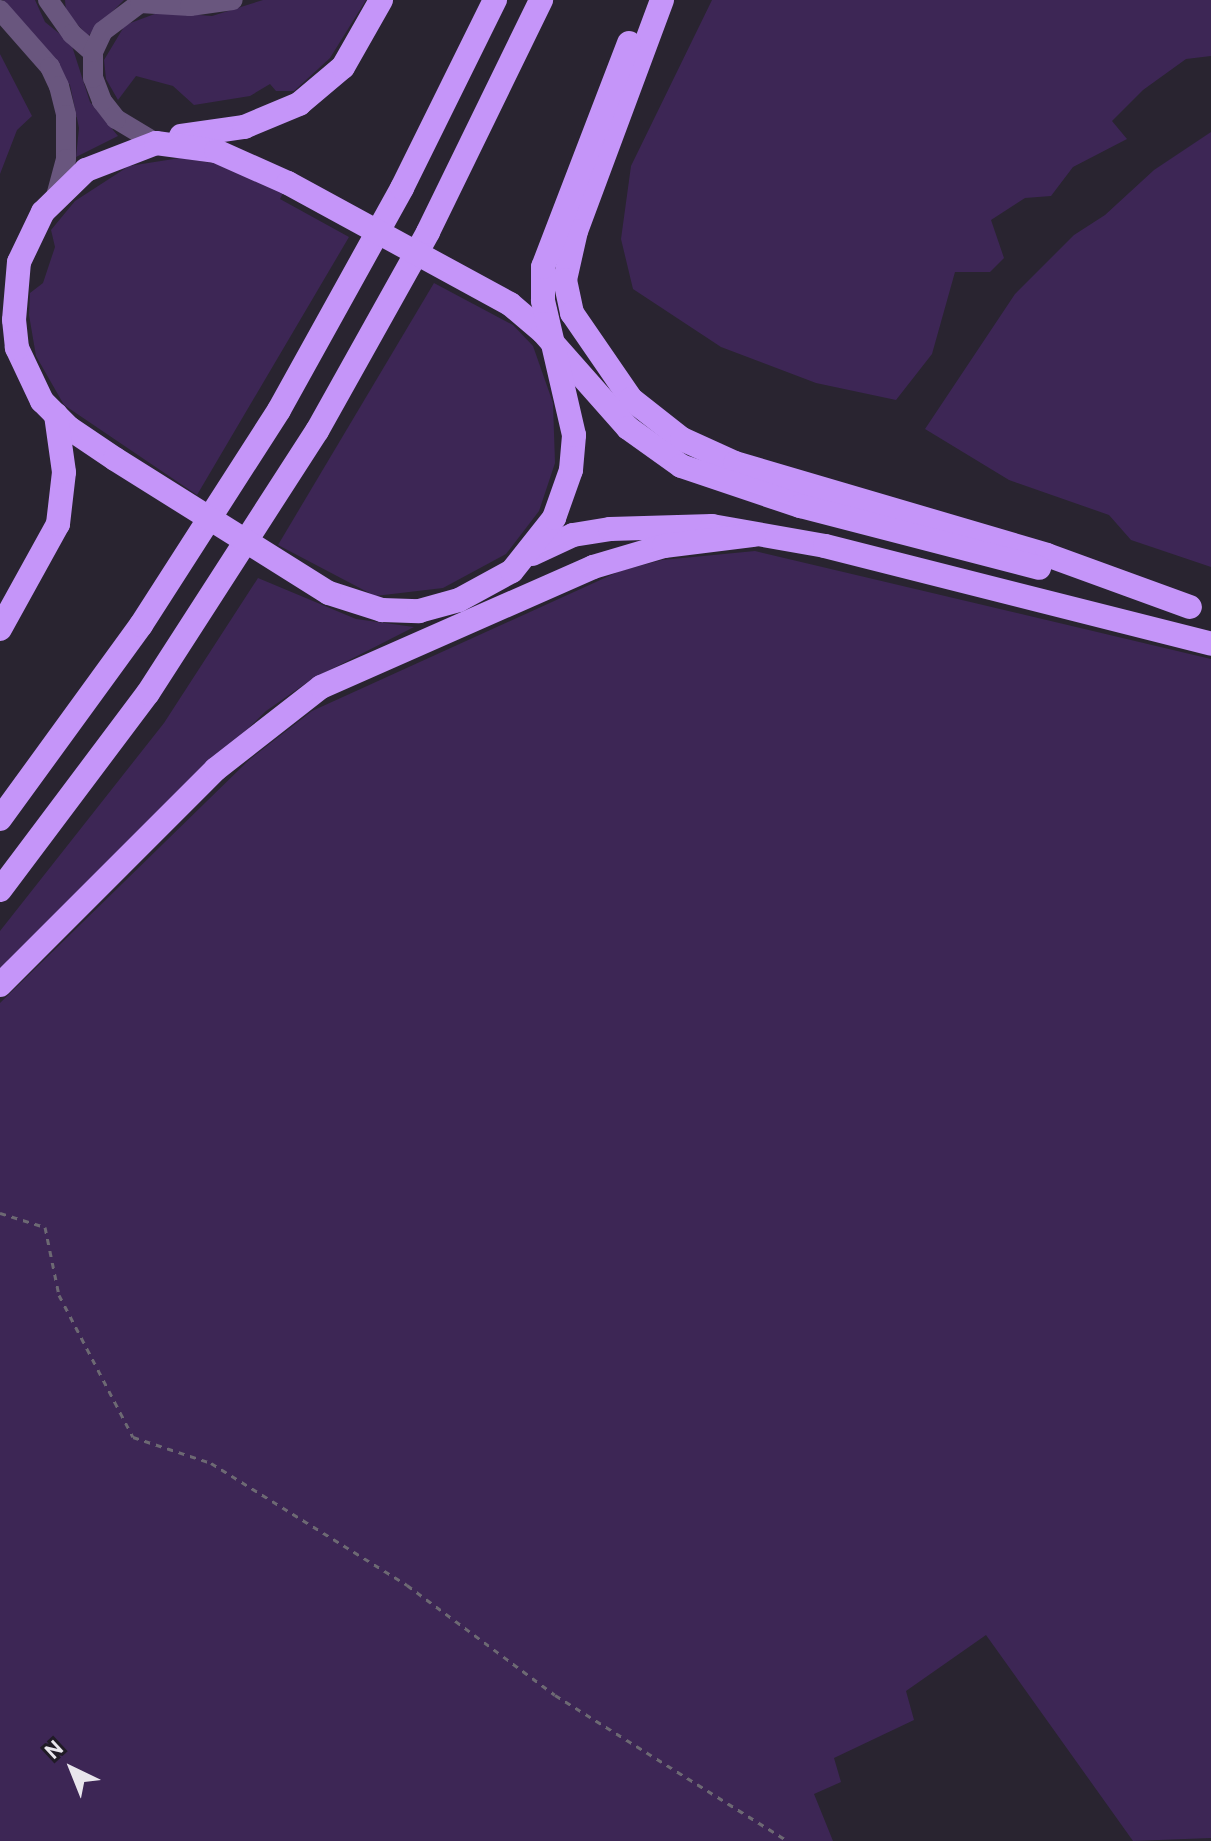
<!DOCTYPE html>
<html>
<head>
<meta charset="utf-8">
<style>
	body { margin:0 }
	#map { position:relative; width:1211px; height:1841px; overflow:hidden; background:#292430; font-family:Overpass,sans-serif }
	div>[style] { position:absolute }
	.green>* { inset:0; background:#3d2655 }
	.path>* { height:3px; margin-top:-1.5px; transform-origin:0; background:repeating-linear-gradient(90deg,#6d6973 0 6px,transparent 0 12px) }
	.minor>* { height:20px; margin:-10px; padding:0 10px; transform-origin:10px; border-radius:10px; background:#69567e }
	.highway>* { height:24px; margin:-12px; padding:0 12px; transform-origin:12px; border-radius:12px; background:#c595f9 }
	.highway-bridge>* { height:24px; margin:-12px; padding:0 12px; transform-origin:12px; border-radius:12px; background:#c595f9 }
	span { translate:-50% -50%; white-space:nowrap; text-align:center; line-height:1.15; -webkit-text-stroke:6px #201b26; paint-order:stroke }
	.north { position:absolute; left:32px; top:1729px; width:80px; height:80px; -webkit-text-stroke:6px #201b26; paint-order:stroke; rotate:317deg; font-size:22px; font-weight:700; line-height:32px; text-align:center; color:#e9e6ed }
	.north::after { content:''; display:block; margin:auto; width:28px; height:36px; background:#e9e6ed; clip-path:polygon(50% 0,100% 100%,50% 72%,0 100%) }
</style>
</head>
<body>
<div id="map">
	<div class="green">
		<i style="clip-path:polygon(3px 0,35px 0,45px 22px,71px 43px,90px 102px,118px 136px,76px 157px,79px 128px,70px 85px)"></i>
		<i style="clip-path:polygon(65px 0,124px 0,88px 36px,66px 12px)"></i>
		<i style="clip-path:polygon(263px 0,366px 0,330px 58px,294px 91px,276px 91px,270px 84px,250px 96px,194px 105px,173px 86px,136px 76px,118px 100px,106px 79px,104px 60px,125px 25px,160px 12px,212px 16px)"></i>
		<i style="clip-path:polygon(712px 0,1211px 0,1211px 56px,1186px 59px,1143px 90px,1112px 121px,1127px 139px,1073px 167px,1051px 196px,1025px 198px,991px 220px,1004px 258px,990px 272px,955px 272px,932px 354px,896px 400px,816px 383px,721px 347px,633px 289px,621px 239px,631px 166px)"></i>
		<i style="clip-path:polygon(0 54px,32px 116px,17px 130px,0 174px)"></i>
		<i style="clip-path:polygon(1211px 132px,1211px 567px,1131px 540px,1109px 515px,1009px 480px,925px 429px,1015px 294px,1074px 235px,1105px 215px,1154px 170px)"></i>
		<i style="clip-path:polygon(180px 158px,219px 164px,283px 193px,280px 199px,349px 237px,197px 495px,64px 405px,36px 356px,29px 315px,30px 293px,43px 283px,55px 247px,51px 230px,75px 201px,129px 166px)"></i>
		<i style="clip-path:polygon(434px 283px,513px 325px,533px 346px,553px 403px,555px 463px,539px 511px,506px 554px,443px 588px,375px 596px,278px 545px)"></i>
		<i style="clip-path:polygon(755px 551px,1211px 659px,1211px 1838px,1133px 1841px,986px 1635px,906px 1691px,914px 1720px,834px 1758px,841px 1782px,814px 1794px,833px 1841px,0 1841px,0 1003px,249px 760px,312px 711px,620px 571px,662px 560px)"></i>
		<i style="clip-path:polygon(258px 578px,356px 619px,414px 627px,312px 679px,266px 711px,0 972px,0 931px,164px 723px)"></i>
	</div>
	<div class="path">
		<i style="left:0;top:1213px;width:47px;rotate:17.3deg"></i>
		<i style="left:45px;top:1227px;width:69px;rotate:78.4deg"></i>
		<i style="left:59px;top:1295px;width:160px;rotate:62.5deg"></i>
		<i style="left:133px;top:1437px;width:82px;rotate:18.4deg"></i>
		<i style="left:211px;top:1463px;width:231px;rotate:31.9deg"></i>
		<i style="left:407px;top:1585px;width:184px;rotate:36.6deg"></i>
		<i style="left:555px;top:1695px;width:275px;rotate:32.1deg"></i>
	</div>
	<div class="minor">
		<i style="left:48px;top:0;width:42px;rotate:54.8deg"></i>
		<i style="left:72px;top:34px;width:28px;rotate:41deg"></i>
		<i style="left:0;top:10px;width:76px;rotate:48.7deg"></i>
		<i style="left:50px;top:67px;width:21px;rotate:65deg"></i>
		<i style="left:59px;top:86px;width:30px;rotate:76deg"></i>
		<i style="left:66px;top:115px;width:44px;rotate:90deg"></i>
		<i style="left:66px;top:159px;width:38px;rotate:105deg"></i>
		<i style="left:156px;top:143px;width:47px;rotate:-149deg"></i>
		<i style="left:116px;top:119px;width:23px;rotate:-128deg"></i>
		<i style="left:102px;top:101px;width:25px;rotate:-111deg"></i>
		<i style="left:93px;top:78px;width:26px;rotate:-90deg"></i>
		<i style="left:93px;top:52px;width:23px;rotate:-65deg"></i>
		<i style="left:103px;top:31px;width:46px;rotate:-37.1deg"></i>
		<i style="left:140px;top:3px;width:50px;rotate:3.4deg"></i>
		<i style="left:190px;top:6px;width:43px;rotate:-7.9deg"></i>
	</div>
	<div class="highway">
		<i style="left:662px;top:0;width:246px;rotate:110.4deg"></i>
		<i style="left:576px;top:231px;width:50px;rotate:102.7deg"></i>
		<i style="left:565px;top:280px;width:34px;rotate:78deg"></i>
		<i style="left:572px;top:313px;width:104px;rotate:55.5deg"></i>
		<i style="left:631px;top:399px;width:65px;rotate:38.1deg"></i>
		<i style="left:682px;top:439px;width:58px;rotate:24.4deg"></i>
		<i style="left:735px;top:463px;width:325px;rotate:16.4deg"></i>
		<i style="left:1047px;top:555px;width:152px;rotate:20deg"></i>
		<i style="left:181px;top:136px;width:64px;rotate:-8.1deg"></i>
		<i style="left:244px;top:127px;width:60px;rotate:-22.7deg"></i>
		<i style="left:299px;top:104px;width:57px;rotate:-40.1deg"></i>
		<i style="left:343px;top:67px;width:77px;rotate:-60.4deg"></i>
		<i style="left:510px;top:304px;width:43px;rotate:40.3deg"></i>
		<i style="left:543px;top:332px;width:128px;rotate:48.5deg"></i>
		<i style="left:628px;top:428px;width:65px;rotate:35.6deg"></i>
		<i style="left:681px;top:466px;width:126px;rotate:18.6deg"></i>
		<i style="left:800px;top:506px;width:247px;rotate:14.5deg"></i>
		<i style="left:115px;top:459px;width:55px;rotate:-146deg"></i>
		<i style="left:69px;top:428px;width:38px;rotate:-135deg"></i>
		<i style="left:42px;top:401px;width:59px;rotate:-115.3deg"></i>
		<i style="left:17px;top:348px;width:28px;rotate:-96deg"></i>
		<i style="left:14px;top:320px;width:58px;rotate:-85.1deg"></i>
		<i style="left:19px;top:262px;width:55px;rotate:-64.4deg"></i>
		<i style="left:43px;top:212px;width:60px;rotate:-44.3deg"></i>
		<i style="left:86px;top:170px;width:75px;rotate:-21.1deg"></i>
		<i style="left:156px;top:143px;width:61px;rotate:7.6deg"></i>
		<i style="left:216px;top:151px;width:79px;rotate:24deg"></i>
		<i style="left:532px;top:554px;width:45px;rotate:-24.9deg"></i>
		<i style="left:573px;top:535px;width:37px;rotate:-9deg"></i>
		<i style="left:610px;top:529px;width:102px;rotate:-1.7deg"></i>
		<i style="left:712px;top:526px;width:115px;rotate:10deg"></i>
		<i style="left:825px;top:546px;width:398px;rotate:14.2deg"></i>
		<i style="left:329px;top:593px;width:56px;rotate:17.8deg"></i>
		<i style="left:382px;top:610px;width:37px;rotate:2deg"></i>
		<i style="left:419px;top:611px;width:41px;rotate:-15.4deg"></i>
		<i style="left:459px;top:600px;width:60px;rotate:-28.7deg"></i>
		<i style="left:512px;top:571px;width:68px;rotate:-51.6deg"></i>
		<i style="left:554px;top:518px;width:51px;rotate:-70.5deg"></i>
		<i style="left:571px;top:470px;width:35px;rotate:-85deg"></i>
		<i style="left:574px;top:435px;width:138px;rotate:-103deg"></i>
		<i style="left:543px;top:301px;width:34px;rotate:-90deg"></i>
		<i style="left:543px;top:267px;width:240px;rotate:-69deg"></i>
		<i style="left:0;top:629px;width:120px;rotate:-61.1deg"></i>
		<i style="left:58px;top:524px;width:52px;rotate:-83.4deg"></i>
		<i style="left:64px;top:472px;width:58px;rotate:-98deg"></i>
		<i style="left:0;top:819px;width:240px;rotate:-54deg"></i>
		<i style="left:141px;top:625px;width:255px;rotate:-57.3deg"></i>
		<i style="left:279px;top:410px;width:254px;rotate:-61deg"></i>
		<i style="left:402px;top:188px;width:210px;rotate:-63.7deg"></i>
		<i style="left:0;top:890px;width:246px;rotate:-53.1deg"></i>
		<i style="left:148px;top:693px;width:312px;rotate:-57.2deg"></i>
		<i style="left:317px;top:431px;width:228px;rotate:-60.8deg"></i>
		<i style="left:428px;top:232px;width:258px;rotate:-64deg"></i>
		<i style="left:0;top:985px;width:305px;rotate:-45deg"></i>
		<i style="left:216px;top:769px;width:133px;rotate:-38deg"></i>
		<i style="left:321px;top:687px;width:297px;rotate:-23.8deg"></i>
		<i style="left:593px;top:567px;width:74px;rotate:-16.5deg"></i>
		<i style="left:664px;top:546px;width:91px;rotate:-7deg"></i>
	</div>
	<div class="highway-bridge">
		<i style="left:288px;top:183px;width:253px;rotate:28.6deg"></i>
		<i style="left:115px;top:459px;width:252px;rotate:32.1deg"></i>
	</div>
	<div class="north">N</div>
</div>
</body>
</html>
